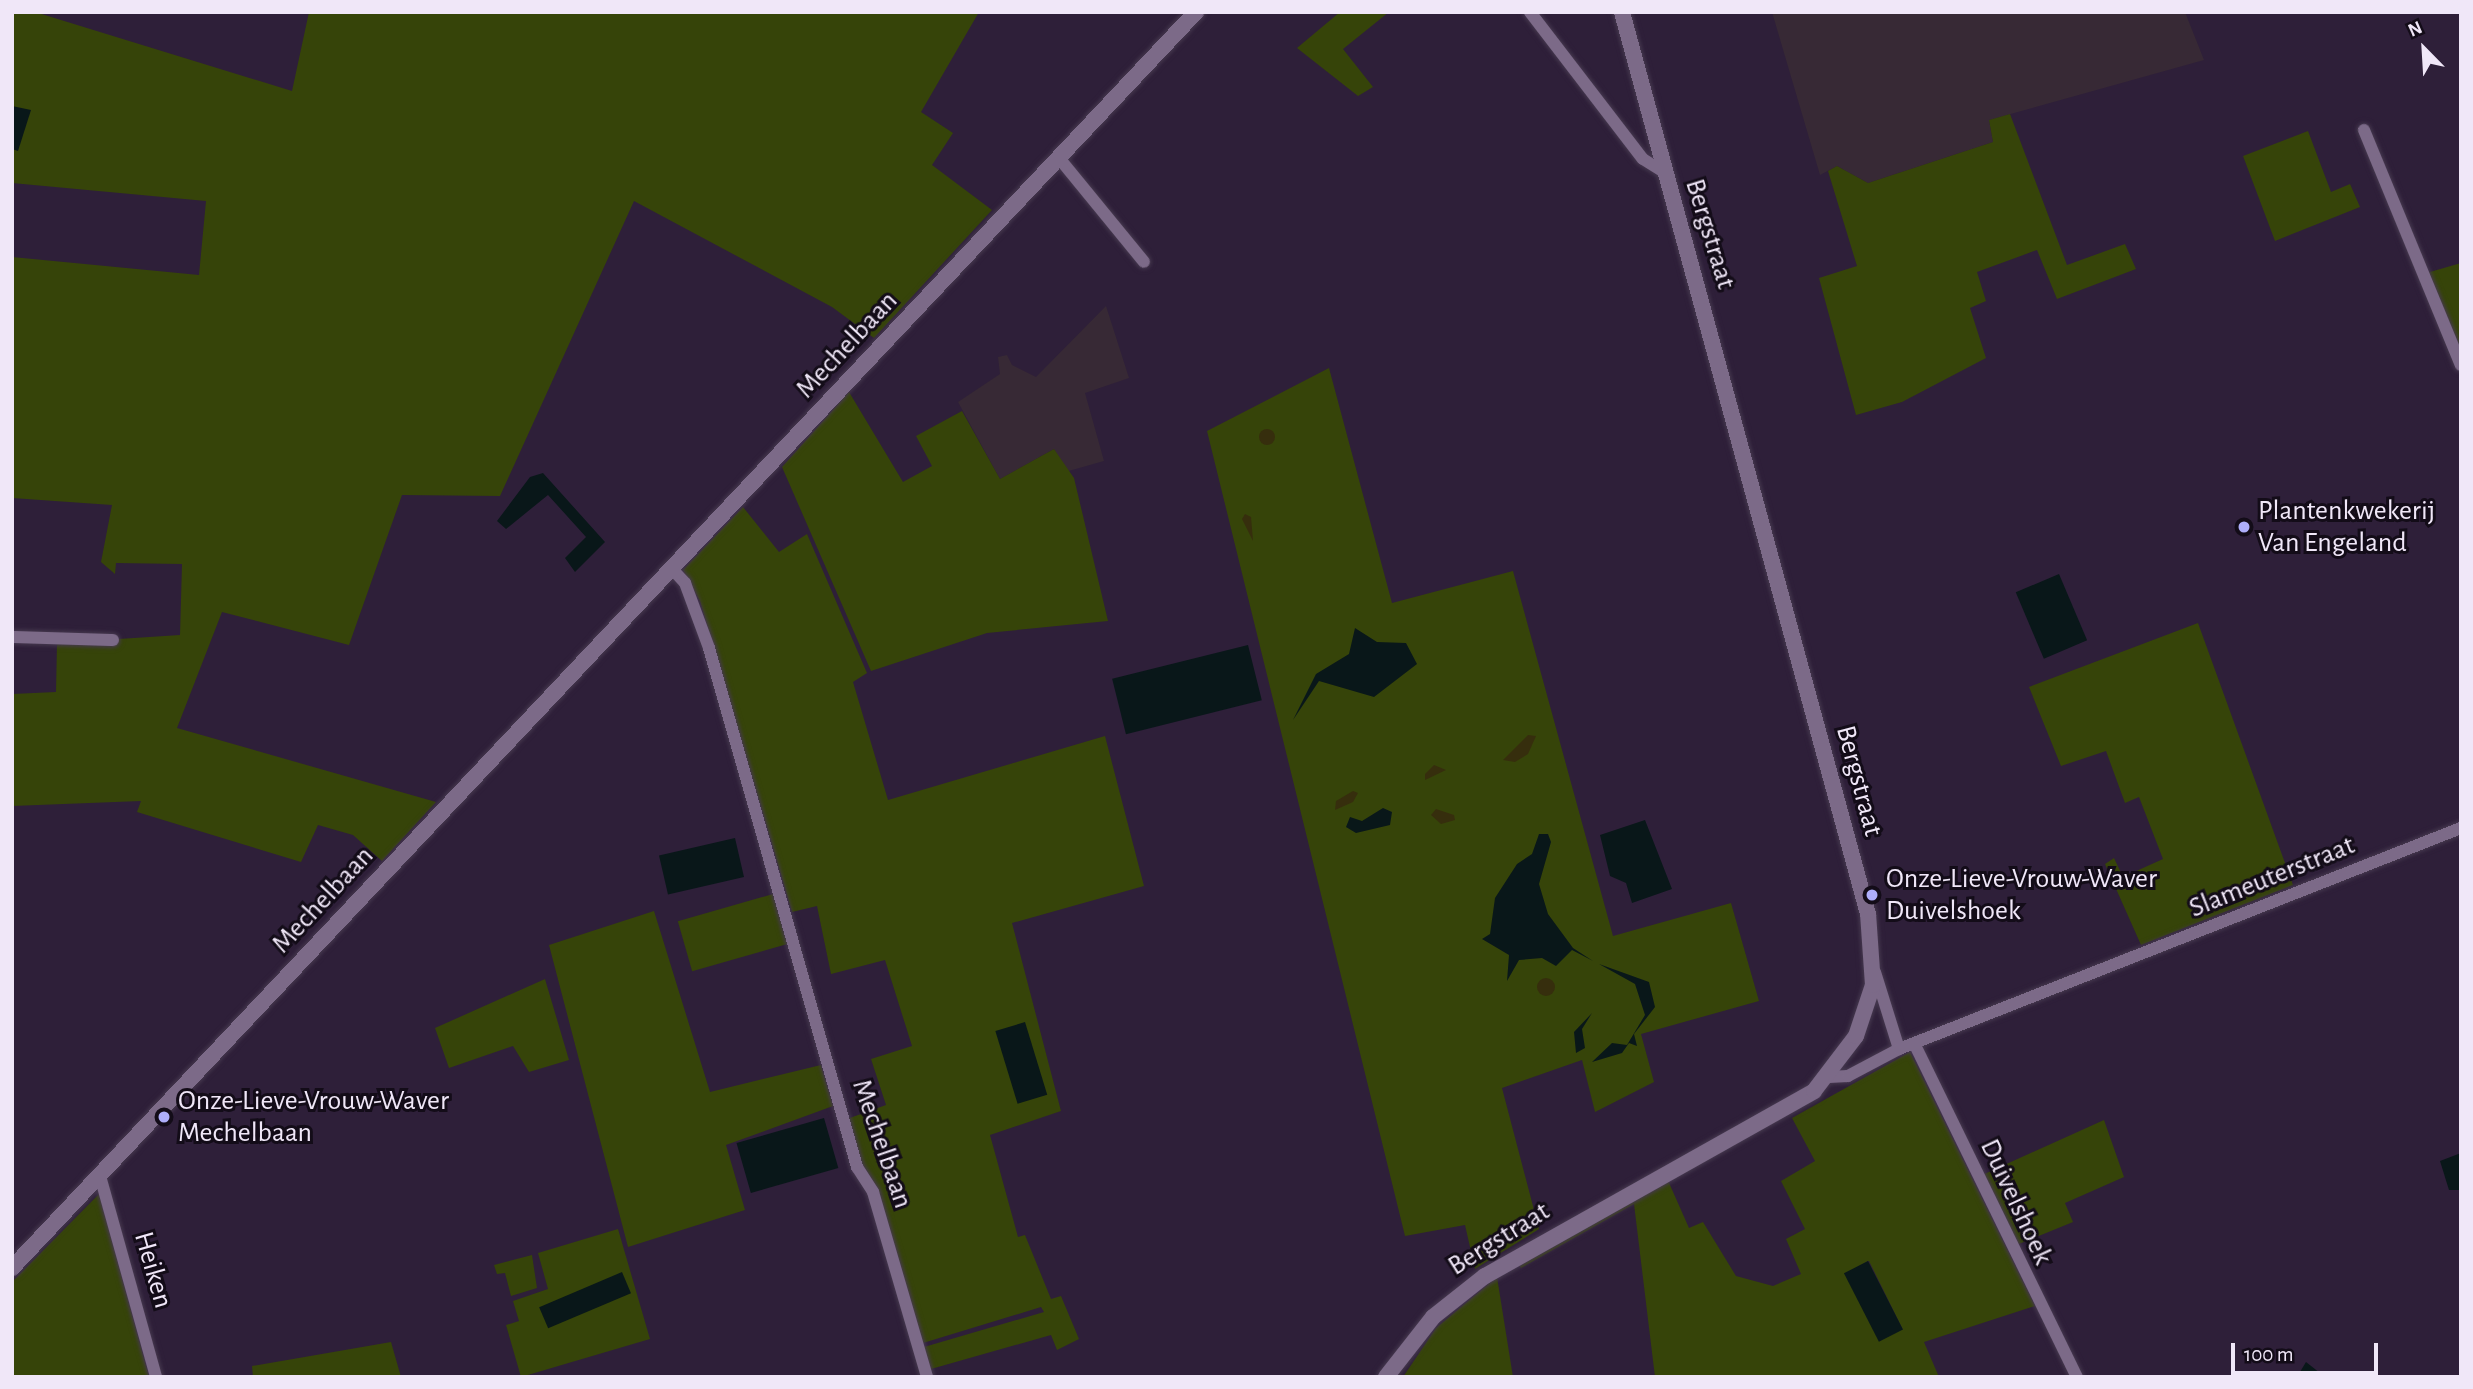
<!DOCTYPE html>
<html>
<head>
<meta charset="utf-8">
<style>
	body { margin:0 }
	#map { position:relative; width:2473px; height:1389px; overflow:hidden; background:#2e1f39; font-family:"Alegreya Sans",sans-serif }
	div>[style] { position:absolute }
	.industrial>* { inset:0; background:#372935 }
	.green>* { inset:0; background:#364409; transform-origin:0 0 }
	.sand>* { inset:0; background:#362e0d }
	.round { border-radius:50% }
	.water>* { inset:0; background:#091719; transform-origin:0 0 }
	.roads { filter:drop-shadow(0 0 2px #46394f) drop-shadow(0 0 2px #46394f) }
	.street>* { height:12px; margin:-6px; padding:0 6px; transform-origin:6px; border-radius:6px; background:#7c6a88 }
	.secondary>* { height:16px; margin:-8px; padding:0 8px; transform-origin:8px; border-radius:8px; background:#7c6a88 }
	.dots>* { width:19px; height:19px; translate:-50% -50%; box-sizing:border-box; border:4px solid #130c18; border-radius:50% }
	span { translate:-50% -50%; white-space:nowrap; text-align:center; line-height:1.15; -webkit-text-stroke:6px #130c18; paint-order:stroke }
	.street-label { font-size:28px; color:#f0e7f8 }
	.poi-label { font-size:28px; color:#f0e7f8 }
	.left { translate:0 -50%; text-align:left }
	.frame { position:absolute; inset:0; border:14px solid #f0e7f8; pointer-events:none }
	.north { position:absolute; left:2389px; top:14px; width:70px; height:70px; -webkit-text-stroke:5px #130c18; paint-order:stroke; rotate:336deg; font-size:19px; font-weight:700; line-height:28px; text-align:center; color:#f0e7f8 }
	.north::after { content:''; display:block; margin:auto; width:24px; height:32px; background:#f0e7f8; clip-path:polygon(50% 0,100% 100%,50% 72%,0 100%) }
	.scale { position:absolute; left:2231px; top:1343px; width:147px; height:32px; box-sizing:border-box; border:4px solid #f0e7f8; border-top:0; padding-left:9px; font-size:21px; line-height:24px; white-space:nowrap; color:#f0e7f8; -webkit-text-stroke:5px #130c18; paint-order:stroke }
</style>
</head>
<body>
<div id="map">
	<div class="industrial">
		<i style="clip-path:polygon(1772px 12px,2185px 12px,2204px 60px,1989px 120px,1993px 142px,1868px 183px,1837px 166px,1820px 175px)"></i>
		<i style="clip-path:polygon(1106px 306px,1129px 378px,1085px 393px,1104px 461px,1065px 472px,1054px 449px,1000px 479px,958px 402px,1000px 374px,998px 357px,1007px 355px,1012px 365px,1036px 377px)"></i>
	</div>
	<div class="green">
		<i style="clip-path:polygon(12px 12px,35px 12px,292px 91px,309px 12px,979px 12px,921px 112px,953px 133px,932px 165px,992px 210px,874px 338px,832px 307px,634px 201px,500px 496px,402px 495px,349px 645px,222px 612px,177px 728px,436px 802px,382px 861px,353px 835px,318px 825px,301px 862px,137px 812px,141px 801px,12px 806px,12px 694px,56px 692px,57px 643px,180px 635px,182px 564px,116px 563px,115px 574px,101px 562px,112px 505px,12px 498px,12px 257px,199px 275px,206px 201px,12px 183px)"></i>
		<i style="clip-path:polygon(1340px 12px,1389px 12px,1343px 49px,1373px 87px,1358px 96px,1297px 48px)"></i>
		<i style="clip-path:polygon(2010px 114px,2067px 265px,2125px 244px,2136px 269px,2057px 299px,2037px 250px,1977px 272px,1986px 301px,1970px 308px,1986px 358px,1902px 402px,1856px 415px,1819px 278px,1857px 266px,1828px 171px,1837px 166px,1868px 183px,1993px 142px,1989px 120px)"></i>
		<i style="clip-path:polygon(2308px 131px,2331px 192px,2350px 184px,2360px 207px,2275px 241px,2243px 156px)"></i>
		<i style="clip-path:polygon(2461px 263px,2461px 363px,2423px 274px)"></i>
		<i style="clip-path:polygon(1329px 368px,1392px 603px,1513px 571px,1613px 936px,1731px 903px,1759px 1001px,1641px 1034px,1654px 1082px,1595px 1112px,1582px 1060px,1502px 1088px,1539px 1229px,1475px 1269px,1465px 1225px,1405px 1236px,1207px 431px)"></i>
		<i style="clip-path:polygon(849px 392px,903px 482px,932px 466px,916px 436px,962px 411px,1000px 479px,1054px 449px,1074px 478px,1108px 621px,987px 633px,871px 671px,782px 467px)"></i>
		<i style="clip-path:polygon(743px 507px,779px 552px,807px 534px,867px 673px,853px 682px,888px 800px,1105px 736px,1144px 886px,1012px 923px,1061px 1111px,990px 1135px,1018px 1237px,1025px 1235px,1051px 1299px,1061px 1296px,1079px 1339px,1057px 1350px,1051px 1335px,931px 1369px,924px 1347px,1044px 1312px,1041px 1307px,923px 1343px,847px 1119px,886px 1105px,871px 1059px,912px 1046px,885px 960px,831px 974px,817px 906px,792px 912px,700px 601px,683px 570px)"></i>
		<i style="clip-path:polygon(2198px 623px,2293px 885px,2141px 945px,2105px 864px,2114px 858px,2123px 877px,2163px 859px,2139px 797px,2125px 803px,2106px 751px,2061px 766px,2029px 687px)"></i>
		<i style="left:773px;top:894px;width:52px;height:99px;rotate:74deg"></i>
		<i style="clip-path:polygon(654px 911px,710px 1092px,821px 1065px,833px 1106px,726px 1145px,745px 1210px,628px 1247px,549px 945px)"></i>
		<i style="clip-path:polygon(545px 979px,569px 1060px,529px 1072px,513px 1046px,449px 1068px,435px 1028px)"></i>
		<i style="clip-path:polygon(evenodd,1910px 1052px,2035px 1306px,1924px 1342px,1939px 1377px,1655px 1377px,1634px 1204px,1521px 1268px,1516px 1258px,1666px 1176px,1689px 1228px,1703px 1222px,1736px 1276px,1773px 1286px,1801px 1274px,1786px 1239px,1805px 1229px,1781px 1181px,1815px 1161px,1792px 1118px,1910px 1052px,1868px 1261px,1869px 1261px,1903px 1330px,1845px 1274px,1868px 1261px)"></i>
		<i style="clip-path:polygon(2104px 1120px,2124px 1177px,2065px 1203px,2073px 1222px,2014px 1246px,1980px 1176px)"></i>
		<i style="clip-path:polygon(99px 1194px,149px 1377px,12px 1377px,12px 1282px)"></i>
		<i style="clip-path:polygon(618px 1229px,650px 1339px,521px 1377px,506px 1325px,519px 1321px,513px 1301px,548px 1289px,538px 1253px)"></i>
		<i style="clip-path:polygon(532px 1255px,537px 1288px,511px 1296px,505px 1273px,497px 1274px,494px 1265px)"></i>
		<i style="clip-path:polygon(1497px 1277px,1513px 1377px,1403px 1377px,1436px 1328px)"></i>
		<i style="clip-path:polygon(391px 1342px,401px 1377px,253px 1377px,252px 1366px)"></i>
	</div>
	<div class="sand">
		<i class="round" style="left:1259px;top:429px;width:16px;height:16px"></i>
		<i style="clip-path:polygon(1245px 514px,1251px 517px,1253px 541px,1242px 519px)"></i>
		<i style="clip-path:polygon(1528px 735px,1536px 736px,1528px 754px,1515px 762px,1503px 760px)"></i>
		<i style="clip-path:polygon(1434px 765px,1446px 770px,1425px 780px,1425px 774px)"></i>
		<i style="clip-path:polygon(1353px 791px,1358px 793px,1353px 802px,1335px 810px,1336px 801px)"></i>
		<i style="clip-path:polygon(1436px 809px,1454px 815px,1455px 820px,1441px 824px,1431px 815px)"></i>
		<i class="round" style="left:1537px;top:978px;width:18px;height:18px"></i>
	</div>
	<div class="water">
		<i style="clip-path:polygon(12px 106px,31px 110px,18px 151px,12px 149px)"></i>
		<i style="clip-path:polygon(543px 473px,605px 542px,575px 572px,565px 558px,586px 537px,548px 495px,506px 529px,497px 521px,530px 477px)"></i>
		<i style="left:2059px;top:574px;width:72px;height:47px;rotate:67deg"></i>
		<i style="clip-path:polygon(1355px 628px,1377px 642px,1406px 643px,1417px 664px,1374px 697px,1319px 681px,1293px 720px,1316px 674px,1349px 654px)"></i>
		<i style="left:1248px;top:645px;width:57px;height:140px;rotate:76deg"></i>
		<i style="clip-path:polygon(1383px 808px,1392px 812px,1390px 825px,1356px 833px,1346px 827px,1350px 817px,1362px 821px)"></i>
		<i style="clip-path:polygon(1645px 820px,1672px 889px,1632px 903px,1626px 883px,1610px 876px,1600px 835px)"></i>
		<i style="clip-path:polygon(1539px 834px,1548px 834px,1551px 842px,1539px 884px,1548px 914px,1573px 948px,1593px 961px,1572px 950px,1556px 966px,1542px 958px,1519px 960px,1507px 981px,1509px 955px,1482px 939px,1490px 934px,1495px 898px,1517px 864px,1532px 854px)"></i>
		<i style="left:735px;top:838px;width:40px;height:78px;rotate:77deg"></i>
		<i style="clip-path:polygon(1599px 964px,1649px 982px,1655px 1007px,1634px 1034px,1637px 1046px,1629px 1043px,1622px 1053px,1592px 1062px,1612px 1043px,1627px 1045px,1645px 1015px,1635px 984px)"></i>
		<i style="clip-path:polygon(1592px 1013px,1582px 1029px,1585px 1048px,1576px 1053px,1574px 1032px)"></i>
		<i style="left:1025px;top:1022px;width:76px;height:31px;rotate:73deg"></i>
		<i style="left:824px;top:1118px;width:52px;height:91px;rotate:74deg"></i>
		<i style="clip-path:polygon(2461px 1153px,2461px 1190px,2449px 1190px,2440px 1161px)"></i>
		<i style="left:1868px;top:1261px;width:77px;height:27px;rotate:63deg"></i>
		<i style="left:622px;top:1272px;width:23px;height:90px;rotate:67deg"></i>
		<i style="clip-path:polygon(2306px 1362px,2325px 1377px,2297px 1377px)"></i>
	</div>
	<div class="roads">
		<div class="street">
			<i style="left:1530px;top:12px;width:185px;rotate:52.5deg"></i>
			<i style="left:1643px;top:159px;width:26px;rotate:32deg"></i>
			<i style="left:2364px;top:130px;width:254px;rotate:67.6deg"></i>
			<i style="left:1059px;top:158px;width:134px;rotate:50.7deg"></i>
			<i style="left:673px;top:570px;width:18px;rotate:47deg"></i>
			<i style="left:685px;top:583px;width:69px;rotate:69.7deg"></i>
			<i style="left:709px;top:648px;width:540px;rotate:74.08deg"></i>
			<i style="left:857px;top:1167px;width:30px;rotate:57deg"></i>
			<i style="left:873px;top:1192px;width:193px;rotate:73.7deg"></i>
			<i style="left:12px;top:637px;width:101px;rotate:1.7deg"></i>
			<i style="left:1875px;top:972px;width:81px;rotate:72.7deg"></i>
			<i style="left:1915px;top:1045px;width:369px;rotate:64deg"></i>
			<i style="left:1829px;top:1077px;width:19px;rotate:-3deg"></i>
			<i style="left:1848px;top:1076px;width:58px;rotate:-27.9deg"></i>
			<i style="left:1899px;top:1049px;width:604px;rotate:-21.47deg"></i>
			<i style="left:100px;top:1176px;width:209px;rotate:74.4deg"></i>
		</div>
		<div class="secondary">
			<i style="left:12px;top:1268px;width:1726px;rotate:-46.69deg"></i>
			<i style="left:1386px;top:1377px;width:76px;rotate:-51.9deg"></i>
			<i style="left:1433px;top:1317px;width:66px;rotate:-38.3deg"></i>
			<i style="left:1485px;top:1276px;width:377px;rotate:-29.3deg"></i>
			<i style="left:1814px;top:1091px;width:69px;rotate:-52.6deg"></i>
			<i style="left:1856px;top:1036px;width:54px;rotate:-71.6deg"></i>
			<i style="left:1873px;top:985px;width:71px;rotate:-94deg"></i>
			<i style="left:1868px;top:914px;width:935px;rotate:-105.26deg"></i>
		</div>
	</div>
	<div class="dots">
		<i style="left:2244px;top:527px;background:#aeaefa"></i>
		<i style="left:1872px;top:895px;background:#aeaefa"></i>
		<i style="left:164px;top:1117px;background:#aeaefa"></i>
	</div>
	<div class="street-label">
		<span style="left:1710px;top:234px;rotate:73deg">Bergstraat</span>
		<span style="left:847px;top:345px;rotate:-47deg">Mechelbaan</span>
		<span style="left:1859px;top:781px;rotate:75deg">Bergstraat</span>
		<span style="left:2272px;top:877px;rotate:-22deg">Slameuterstraat</span>
		<span style="left:323px;top:900px;rotate:-47deg">Mechelbaan</span>
		<span style="left:882px;top:1144px;rotate:71deg">Mechelbaan</span>
		<span style="left:2016px;top:1202px;rotate:65deg">Duivelshoek</span>
		<span style="left:1499px;top:1239px;rotate:-32deg">Bergstraat</span>
		<span style="left:153px;top:1270px;rotate:74deg">Heiken</span>
	</div>
	<div class="poi-label">
		<span class="left" style="left:2258px;top:527px">Plantenkwekerij<br>Van Engeland</span>
		<span class="left" style="left:1886px;top:895px">Onze-Lieve-Vrouw-Waver<br>Duivelshoek</span>
		<span class="left" style="left:178px;top:1117px">Onze-Lieve-Vrouw-Waver<br>Mechelbaan</span>
	</div>
	<div class="frame"></div>
	<div class="north">N</div>
	<div class="scale">100 m</div>
</div>
</body>
</html>
